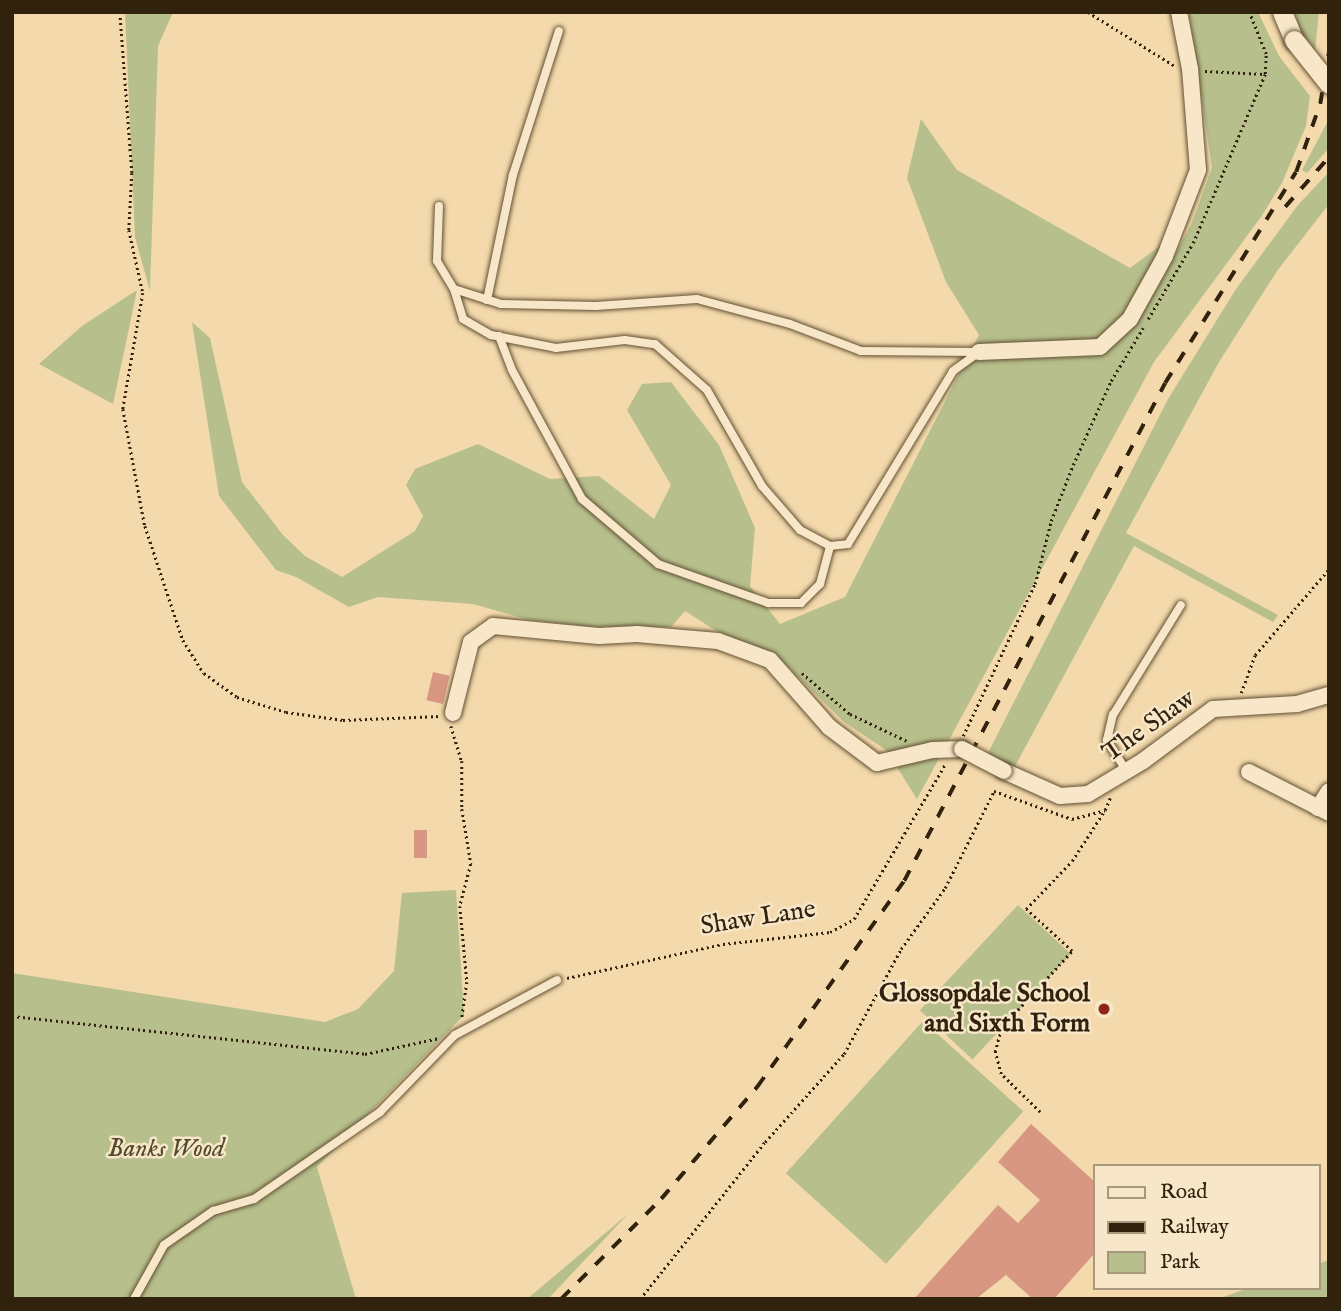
<!DOCTYPE html>
<html>
<head>
<meta charset="utf-8">
<style>
	body { margin:0 }
	#map { position:relative; width:1341px; height:1311px; overflow:hidden; background:#f3d9ab; font-family:"IM FELL English",serif }
	div>[style] { position:absolute }
	.green>* { inset:0; background:#b7c08c; transform-origin:0 0 }
	.building>* { inset:0; background:#d89782; transform-origin:0 0 }
	.path>* { height:2.5px; margin-top:-1.25px; transform-origin:0; background:repeating-linear-gradient(90deg,#31220e 0 2px,transparent 0 5.5px) }
	.roads { filter:drop-shadow(0 0 2px #625035) drop-shadow(0 0 2px #625035) }
	.service>* { height:8px; margin:-4px; padding:0 4px; transform-origin:4px; border-radius:4px; background:#f7e6c8 }
	.minor>* { height:16px; margin:-8px; padding:0 8px; transform-origin:8px; border-radius:8px; background:#f7e6c8 }
	.tertiary>* { height:19px; margin:-9.5px; padding:0 9.5px; transform-origin:9.5px; border-radius:9.5px; background:#f7e6c8 }
	.rail>* { height:3.5px; margin-top:-1.75px; transform-origin:0; background:repeating-linear-gradient(90deg,#31220e 0 12px,transparent 0 24px) }
	.bridges { filter:drop-shadow(0 0 2px #625035) drop-shadow(0 0 2px #625035) }
	.minor-bridge>* { height:16px; margin:-8px; padding:0 8px; transform-origin:8px; border-radius:8px; background:#f7e6c8 }
	.tertiary-bridge>* { height:19px; margin:-9.5px; padding:0 9.5px; transform-origin:9.5px; border-radius:9.5px; background:#f7e6c8 }
	.dots>* { width:19px; height:19px; translate:-50% -50%; box-sizing:border-box; border:4px solid #f7e6c8; border-radius:50% }
	span { translate:-50% -50%; white-space:nowrap; text-align:center; line-height:1.15; -webkit-text-stroke:5px #f7e6c8; paint-order:stroke }
	.street-label { font-size:26px; color:#31220e }
	.poi-label { font-size:26px; color:#31220e; font-weight:700 }
	.right { translate:-100% -50%; text-align:right }
	.park-label { font-size:26px; color:#524a2e; font-style:italic }
	.frame { position:absolute; inset:0; border:14px solid #31220e; pointer-events:none }
	.legend { position:absolute; left:1093px; top:1164px; width:228px; height:126px; box-sizing:border-box; background:#f7e6c8; border:2px solid #a8987e; margin:0; padding:9px 12px; list-style:none; font-size:21px; color:#31220e }
	.legend li { display:flex; align-items:center; gap:14px; height:35px }
	.legend b { width:35px; border:2px solid #a8987e }
</style>
</head>
<body>
<div id="map">
	<div class="green">
		<i style="clip-path:polygon(125px 12px,173px 12px,158px 46px,150px 291px,135px 237px)"></i>
		<i style="clip-path:polygon(1189px 12px,1258px 12px,1279px 56px,1310px 96px,1306px 126px,1282px 183px,1261px 217px,1154px 362px,917px 799px,886px 750px,844px 722px,780px 659px,721px 634px,685px 611px,671px 627px,593px 627px,529px 620px,473px 604px,378px 597px,349px 607px,296px 577px,276px 570px,219px 496px,192px 322px,210px 338px,242px 482px,283px 535px,305px 556px,342px 577px,415px 531px,423px 516px,406px 485px,415px 469px,478px 444px,550px 479px,599px 476px,654px 519px,671px 485px,627px 410px,642px 384px,671px 382px,719px 445px,755px 528px,750px 586px,780px 624px,845px 597px,979px 335px,946px 282px,907px 178px,921px 119px,957px 170px,1130px 268px,1164px 243px,1162px 278px,1191px 225px,1212px 168px)"></i>
		<i style="clip-path:polygon(1295px 12px,1319px 12px,1315px 50px,1300px 29px)"></i>
		<i style="clip-path:polygon(1329px 119px,1329px 148px,1307px 173px,1302px 170px)"></i>
		<i style="clip-path:polygon(1329px 172px,1329px 204px,1277px 271px,1219px 362px,1126px 533px,1278px 615px,1273px 622px,1134px 546px,1014px 768px,987px 755px,1168px 399px,1236px 289px,1298px 205px)"></i>
		<i style="clip-path:polygon(137px 290px,113px 404px,39px 364px,82px 326px)"></i>
		<i style="clip-path:polygon(456px 890px,464px 1015px,317px 1167px,356px 1299px,12px 1299px,12px 973px,325px 1022px,358px 1009px,394px 971px,402px 893px)"></i>
		<i style="left:1018px;top:905px;width:72px;height:144px;rotate:43deg"></i>
		<i style="left:923px;top:1021px;width:135px;height:205px;rotate:42deg"></i>
		<i style="clip-path:polygon(628px 1214px,548px 1299px,527px 1299px)"></i>
		<i style="clip-path:polygon(1329px 1260px,1329px 1299px,1218px 1299px,1248px 1288px,1318px 1288px,1318px 1264px)"></i>
	</div>
	<div class="building">
		<i style="left:433px;top:672px;width:17px;height:29px;rotate:13deg"></i>
		<i style="left:414px;top:830px;width:13px;height:28px"></i>
		<i style="clip-path:polygon(1031px 1124px,1094px 1181px,1094px 1254px,1054px 1299px,1033px 1299px,1006px 1275px,976px 1299px,914px 1299px,998px 1205px,1018px 1223px,1040px 1200px,998px 1162px)"></i>
	</div>
	<div class="path">
		<i style="left:120px;top:12px;width:161px;rotate:85.7deg"></i>
		<i style="left:132px;top:173px;width:57px;rotate:93deg"></i>
		<i style="left:129px;top:230px;width:65px;rotate:77.5deg"></i>
		<i style="left:143px;top:293px;width:118px;rotate:99.8deg"></i>
		<i style="left:123px;top:409px;width:119px;rotate:79.4deg"></i>
		<i style="left:145px;top:526px;width:120px;rotate:71.6deg"></i>
		<i style="left:183px;top:640px;width:39px;rotate:58deg"></i>
		<i style="left:204px;top:673px;width:41px;rotate:36deg"></i>
		<i style="left:237px;top:697px;width:51px;rotate:17deg"></i>
		<i style="left:286px;top:712px;width:58px;rotate:8deg"></i>
		<i style="left:343px;top:720px;width:98px;rotate:-2.3deg"></i>
		<i style="left:1088px;top:12px;width:102px;rotate:31.8deg"></i>
		<i style="left:1205px;top:71px;width:60px;rotate:2.9deg"></i>
		<i style="left:1148px;top:319px;width:88px;rotate:-59.4deg"></i>
		<i style="left:1193px;top:243px;width:184px;rotate:-66.9deg"></i>
		<i style="left:1265px;top:74px;width:20px;rotate:-87deg"></i>
		<i style="left:1266px;top:54px;width:45px;rotate:-112deg"></i>
		<i style="left:802px;top:673px;width:63px;rotate:40.5deg"></i>
		<i style="left:850px;top:714px;width:63px;rotate:25.3deg"></i>
		<i style="left:1241px;top:693px;width:40px;rotate:-69.8deg"></i>
		<i style="left:1255px;top:655px;width:113px;rotate:-49.3deg"></i>
		<i style="left:451px;top:726px;width:37px;rotate:73deg"></i>
		<i style="left:462px;top:761px;width:48px;rotate:90deg"></i>
		<i style="left:462px;top:809px;width:56px;rotate:80.7deg"></i>
		<i style="left:471px;top:864px;width:43px;rotate:104.7deg"></i>
		<i style="left:460px;top:906px;width:76px;rotate:84.7deg"></i>
		<i style="left:467px;top:982px;width:36px;rotate:98deg"></i>
		<i style="left:963px;top:736px;width:168px;rotate:-64.7deg"></i>
		<i style="left:1035px;top:584px;width:65px;rotate:-75.7deg"></i>
		<i style="left:1051px;top:521px;width:60px;rotate:-68.6deg"></i>
		<i style="left:1073px;top:465px;width:92px;rotate:-65.7deg"></i>
		<i style="left:1111px;top:381px;width:62px;rotate:-58.9deg"></i>
		<i style="left:567px;top:978px;width:160px;rotate:-12.3deg"></i>
		<i style="left:723px;top:944px;width:108px;rotate:-6.4deg"></i>
		<i style="left:830px;top:932px;width:27px;rotate:-28deg"></i>
		<i style="left:854px;top:919px;width:181px;rotate:-59.5deg"></i>
		<i style="left:12px;top:1016px;width:355px;rotate:6.1deg"></i>
		<i style="left:365px;top:1054px;width:76px;rotate:-12.2deg"></i>
		<i style="left:1040px;top:1112px;width:54px;rotate:-135.7deg"></i>
		<i style="left:1001px;top:1074px;width:23px;rotate:-105deg"></i>
		<i style="left:995px;top:1052px;width:16px;rotate:-76deg"></i>
		<i style="left:999px;top:1036px;width:27px;rotate:-56deg"></i>
		<i style="left:1014px;top:1014px;width:86px;rotate:-47.4deg"></i>
		<i style="left:1072px;top:951px;width:62px;rotate:-137.6deg"></i>
		<i style="left:1026px;top:909px;width:66px;rotate:-46.2deg"></i>
		<i style="left:1072px;top:861px;width:61px;rotate:-57.1deg"></i>
		<i style="left:640px;top:1299px;width:201px;rotate:-51.5deg"></i>
		<i style="left:765px;top:1142px;width:118px;rotate:-48.1deg"></i>
		<i style="left:844px;top:1054px;width:119px;rotate:-61.5deg"></i>
		<i style="left:901px;top:949px;width:75px;rotate:-54.2deg"></i>
		<i style="left:945px;top:888px;width:109px;rotate:-63.2deg"></i>
		<i style="left:994px;top:791px;width:83px;rotate:19.7deg"></i>
		<i style="left:1072px;top:819px;width:34px;rotate:-15deg"></i>
		<i style="left:1105px;top:810px;width:13px;rotate:-67deg"></i>
	</div>
	<div class="roads">
		<div class="service">
			<i style="left:439px;top:206px;width:55px;rotate:92.1deg"></i>
			<i style="left:437px;top:261px;width:33px;rotate:59deg"></i>
			<i style="left:454px;top:289px;width:49px;rotate:17.7deg"></i>
			<i style="left:501px;top:304px;width:95px;rotate:1.2deg"></i>
			<i style="left:596px;top:306px;width:101px;rotate:-4deg"></i>
			<i style="left:697px;top:299px;width:96px;rotate:15deg"></i>
			<i style="left:790px;top:324px;width:76px;rotate:20.8deg"></i>
			<i style="left:861px;top:351px;width:118px;rotate:0.5deg"></i>
			<i style="left:454px;top:289px;width:31px;rotate:73deg"></i>
			<i style="left:463px;top:319px;width:32px;rotate:30deg"></i>
			<i style="left:491px;top:335px;width:66px;rotate:11.3deg"></i>
			<i style="left:556px;top:348px;width:69px;rotate:-6.6deg"></i>
			<i style="left:625px;top:340px;width:30px;rotate:8deg"></i>
			<i style="left:655px;top:344px;width:69px;rotate:41.5deg"></i>
			<i style="left:707px;top:390px;width:111px;rotate:60.2deg"></i>
			<i style="left:762px;top:486px;width:58px;rotate:49.2deg"></i>
			<i style="left:800px;top:530px;width:34px;rotate:28deg"></i>
			<i style="left:830px;top:546px;width:18px;rotate:-6deg"></i>
			<i style="left:848px;top:544px;width:202px;rotate:-58.7deg"></i>
			<i style="left:953px;top:371px;width:32px;rotate:-36deg"></i>
			<i style="left:487px;top:300px;width:128px;rotate:-78.3deg"></i>
			<i style="left:513px;top:175px;width:151px;rotate:-72.3deg"></i>
			<i style="left:499px;top:336px;width:36px;rotate:69deg"></i>
			<i style="left:512px;top:370px;width:147px;rotate:61.5deg"></i>
			<i style="left:582px;top:499px;width:100px;rotate:40.5deg"></i>
			<i style="left:658px;top:564px;width:117px;rotate:19.5deg"></i>
			<i style="left:768px;top:603px;width:33px"></i>
			<i style="left:801px;top:603px;width:27px;rotate:-45deg"></i>
			<i style="left:820px;top:584px;width:39px;rotate:-75deg"></i>
			<i style="left:1127px;top:772px;width:38px;rotate:-122deg"></i>
			<i style="left:1107px;top:740px;width:26px;rotate:-77deg"></i>
			<i style="left:1113px;top:715px;width:129px;rotate:-58.3deg"></i>
			<i style="left:134px;top:1299px;width:62px;rotate:-60.9deg"></i>
			<i style="left:164px;top:1245px;width:60px;rotate:-34.8deg"></i>
			<i style="left:213px;top:1211px;width:43px;rotate:-16.3deg"></i>
			<i style="left:254px;top:1199px;width:153px;rotate:-34.6deg"></i>
			<i style="left:380px;top:1112px;width:107px;rotate:-45.8deg"></i>
			<i style="left:455px;top:1035px;width:116px;rotate:-28.3deg"></i>
		</div>
		<div class="minor">
			<i style="left:979px;top:352px;width:121px;rotate:-2.4deg"></i>
			<i style="left:1100px;top:347px;width:41px;rotate:-43deg"></i>
			<i style="left:1130px;top:319px;width:72px;rotate:-60.9deg"></i>
			<i style="left:1165px;top:256px;width:92px;rotate:-69deg"></i>
			<i style="left:1198px;top:170px;width:101px;rotate:-94.5deg"></i>
			<i style="left:1190px;top:69px;width:58px;rotate:-100.9deg"></i>
			<i style="left:453px;top:713px;width:73px;rotate:-75.8deg"></i>
			<i style="left:471px;top:642px;width:27px;rotate:-36deg"></i>
			<i style="left:493px;top:626px;width:106px;rotate:5.4deg"></i>
			<i style="left:599px;top:636px;width:38px;rotate:-3deg"></i>
			<i style="left:637px;top:634px;width:81px;rotate:4.9deg"></i>
			<i style="left:718px;top:641px;width:55px;rotate:20.1deg"></i>
			<i style="left:770px;top:660px;width:89px;rotate:48.6deg"></i>
			<i style="left:829px;top:727px;width:60px;rotate:36.9deg"></i>
			<i style="left:877px;top:763px;width:57px;rotate:-13.1deg"></i>
			<i style="left:933px;top:750px;width:29px;rotate:-2deg"></i>
			<i style="left:1004px;top:771px;width:61px;rotate:24.1deg"></i>
			<i style="left:1060px;top:796px;width:28px;rotate:-4deg"></i>
			<i style="left:1088px;top:794px;width:64px;rotate:-31deg"></i>
			<i style="left:1143px;top:761px;width:87px;rotate:-36.6deg"></i>
			<i style="left:1213px;top:709px;width:84px;rotate:-3.4deg"></i>
			<i style="left:1297px;top:704px;width:33px;rotate:-16deg"></i>
			<i style="left:1249px;top:772px;width:90px;rotate:27.1deg"></i>
			<i style="left:1318px;top:808px;width:20px;rotate:-57deg"></i>
		</div>
		<div class="tertiary">
			<i style="left:1282px;top:12px;width:30px;rotate:67deg"></i>
		</div>
	</div>
	<div class="rail">
		<i style="left:1285px;top:207px;width:67px;rotate:-48.7deg"></i>
		<i style="left:561px;top:1299px;width:141px;rotate:-45deg"></i>
		<i style="left:661px;top:1199px;width:148px;rotate:-49.4deg"></i>
		<i style="left:757px;top:1087px;width:253px;rotate:-54.5deg"></i>
		<i style="left:904px;top:881px;width:562px;rotate:-62.34deg"></i>
		<i style="left:1165px;top:383px;width:248px;rotate:-58.2deg"></i>
		<i style="left:1296px;top:172px;width:72px;rotate:-70.6deg"></i>
		<i style="left:1320px;top:104px;width:54px;rotate:-80.4deg"></i>
	</div>
	<div class="bridges">
		<div class="minor-bridge">
			<i style="left:962px;top:749px;width:47px;rotate:27.6deg"></i>
		</div>
		<div class="tertiary-bridge">
			<i style="left:1294px;top:40px;width:56px;rotate:51.5deg"></i>
		</div>
	</div>
	<div class="dots">
		<i style="left:1104px;top:1009px;background:#8f2418"></i>
	</div>
	<div class="street-label">
		<span style="left:1149px;top:726px;rotate:-35deg">The Shaw</span>
		<span style="left:758px;top:918px;rotate:-9deg">Shaw Lane</span>
	</div>
	<div class="poi-label">
		<span class="right" style="left:1090px;top:1009px">Glossopdale School<br>and Sixth Form</span>
	</div>
	<div class="park-label">
		<span style="left:166px;top:1149px">Banks Wood</span>
	</div>
	<div class="frame"></div>
	<ul class="legend">
	<li><b style="height:9px;background:#f7e6c8"></b>Road</li>
	<li><b style="height:9px;background:#31220e"></b>Railway</li>
	<li><b style="height:19px;background:#b7c08c"></b>Park</li>
	</ul>
</div>
</body>
</html>
